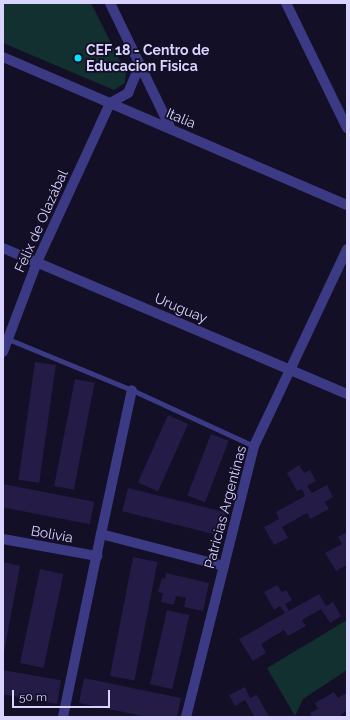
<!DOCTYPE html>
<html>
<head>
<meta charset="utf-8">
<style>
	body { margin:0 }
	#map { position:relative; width:350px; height:720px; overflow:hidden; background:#130f26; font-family:Raleway,sans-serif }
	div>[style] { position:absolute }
	.green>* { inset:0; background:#12302f }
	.building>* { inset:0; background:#241b47; transform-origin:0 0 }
	.service>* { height:5px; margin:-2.5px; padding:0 2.5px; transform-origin:2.5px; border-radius:2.5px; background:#3d3a85 }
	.minor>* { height:10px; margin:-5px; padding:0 5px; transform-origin:5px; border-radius:5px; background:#3d3a85 }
	.tertiary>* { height:10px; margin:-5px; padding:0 5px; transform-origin:5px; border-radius:5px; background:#3d3a85 }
	.dots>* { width:11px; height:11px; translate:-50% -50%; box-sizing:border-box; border:2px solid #130f26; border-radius:50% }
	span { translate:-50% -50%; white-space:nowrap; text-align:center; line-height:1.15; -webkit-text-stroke:3.5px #130f26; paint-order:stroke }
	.poi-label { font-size:14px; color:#d9d4ff; font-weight:700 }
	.left { translate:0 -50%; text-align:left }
	.street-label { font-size:14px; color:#d9d4ff }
	.frame { position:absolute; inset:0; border:4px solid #d9d4ff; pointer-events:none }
	.scale { position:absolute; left:12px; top:690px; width:98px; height:18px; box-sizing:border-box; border:2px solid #d9d4ff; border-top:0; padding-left:5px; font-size:12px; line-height:14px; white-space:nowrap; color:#d9d4ff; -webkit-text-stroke:3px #130f26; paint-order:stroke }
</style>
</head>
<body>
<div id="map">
	<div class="green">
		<i style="clip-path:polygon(3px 3px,91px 3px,126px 73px,125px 83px,114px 90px,3px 43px)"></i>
		<i style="clip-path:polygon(347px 620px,347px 670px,303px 699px,295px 716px,267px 668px)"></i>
	</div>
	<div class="building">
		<i style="left:35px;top:362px;width:21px;height:119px;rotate:8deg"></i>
		<i style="left:75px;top:379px;width:20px;height:109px;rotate:11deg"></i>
		<i style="left:168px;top:415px;width:22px;height:74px;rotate:24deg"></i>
		<i style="left:211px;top:434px;width:19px;height:66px;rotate:21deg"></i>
		<i style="clip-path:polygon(299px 465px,304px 473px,310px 470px,316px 481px,307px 486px,312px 493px,327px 485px,333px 497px,325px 502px,329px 509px,310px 519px,307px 513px,282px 527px,288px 538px,274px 545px,264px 527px,279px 519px,276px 512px,305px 496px,302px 489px,297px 491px,287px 473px)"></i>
		<i style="left:3px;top:484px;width:93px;height:23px;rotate:11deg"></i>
		<i style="left:128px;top:488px;width:101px;height:24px;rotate:14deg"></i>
		<i style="clip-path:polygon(347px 532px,347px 565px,336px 571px,325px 553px,342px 544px,338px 537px)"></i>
		<i style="left:133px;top:557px;width:25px;height:121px;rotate:11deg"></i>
		<i style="clip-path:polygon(3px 562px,20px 566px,4px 653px,3px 653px)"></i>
		<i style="left:40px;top:569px;width:24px;height:96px;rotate:12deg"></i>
		<i style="clip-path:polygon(166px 573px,209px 583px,203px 611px,184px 607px,186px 598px,176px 596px,174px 605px,161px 602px,163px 593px,158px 592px,162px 578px,165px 579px)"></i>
		<i style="clip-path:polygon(277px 585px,282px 592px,286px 590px,292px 600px,285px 604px,289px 611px,319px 594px,326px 606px,333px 602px,341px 616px,330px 623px,321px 609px,302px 620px,306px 626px,288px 636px,284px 630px,261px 644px,266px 653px,253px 661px,239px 639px,285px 613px,280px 606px,274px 610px,264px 592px)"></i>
		<i style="left:167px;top:610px;width:23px;height:76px;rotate:13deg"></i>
		<i style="left:3px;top:670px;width:59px;height:24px;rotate:10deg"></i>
		<i style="clip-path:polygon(84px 678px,181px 698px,177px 717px,148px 717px,79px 703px)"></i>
		<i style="clip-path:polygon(245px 687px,250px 698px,257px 695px,269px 717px,252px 717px,254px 716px,245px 700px,235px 706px,229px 695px)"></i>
		<i style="clip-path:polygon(334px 692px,338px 698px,347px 693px,347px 710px,339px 717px,312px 717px,310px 713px,318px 709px,315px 703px)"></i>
	</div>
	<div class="service">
		<i style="left:8px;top:339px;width:134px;rotate:22.4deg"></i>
		<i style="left:132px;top:390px;width:134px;rotate:24.7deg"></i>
	</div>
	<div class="minor">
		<i style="left:110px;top:3px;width:140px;rotate:64.2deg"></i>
		<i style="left:286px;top:3px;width:139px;rotate:64deg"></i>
		<i style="left:3px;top:248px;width:374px;rotate:23deg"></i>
		<i style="left:3px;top:352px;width:96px;rotate:-69.3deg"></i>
		<i style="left:37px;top:262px;width:175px;rotate:-65.3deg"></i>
		<i style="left:110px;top:103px;width:21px;rotate:-29deg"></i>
		<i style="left:128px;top:93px;width:30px;rotate:-67deg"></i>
		<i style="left:101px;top:534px;width:147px;rotate:-77.9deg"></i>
		<i style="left:3px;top:539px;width:96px;rotate:10.3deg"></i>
		<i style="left:63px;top:717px;width:187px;rotate:-78.3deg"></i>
		<i style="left:101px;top:534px;width:127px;rotate:14.6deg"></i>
		<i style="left:186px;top:717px;width:279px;rotate:-75.9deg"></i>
		<i style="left:254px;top:446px;width:218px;rotate:-64.7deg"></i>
	</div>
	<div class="tertiary">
		<i style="left:3px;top:57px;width:374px;rotate:23.3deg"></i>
	</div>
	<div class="dots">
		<i style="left:78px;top:58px;background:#00e5ff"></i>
	</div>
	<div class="poi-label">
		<span class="left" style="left:86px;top:58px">CEF 18 - Centro de<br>Educacion Fisica</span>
	</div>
	<div class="street-label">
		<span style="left:181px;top:118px;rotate:23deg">Italia</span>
		<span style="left:41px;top:221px;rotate:-66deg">Félix de Olazábal</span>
		<span style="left:181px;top:308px;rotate:23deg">Uruguay</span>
		<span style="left:225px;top:507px;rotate:-75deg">Patricias Argentinas</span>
		<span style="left:52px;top:534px;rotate:10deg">Bolivia</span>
	</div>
	<div class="frame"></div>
	<div class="scale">50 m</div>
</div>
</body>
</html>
